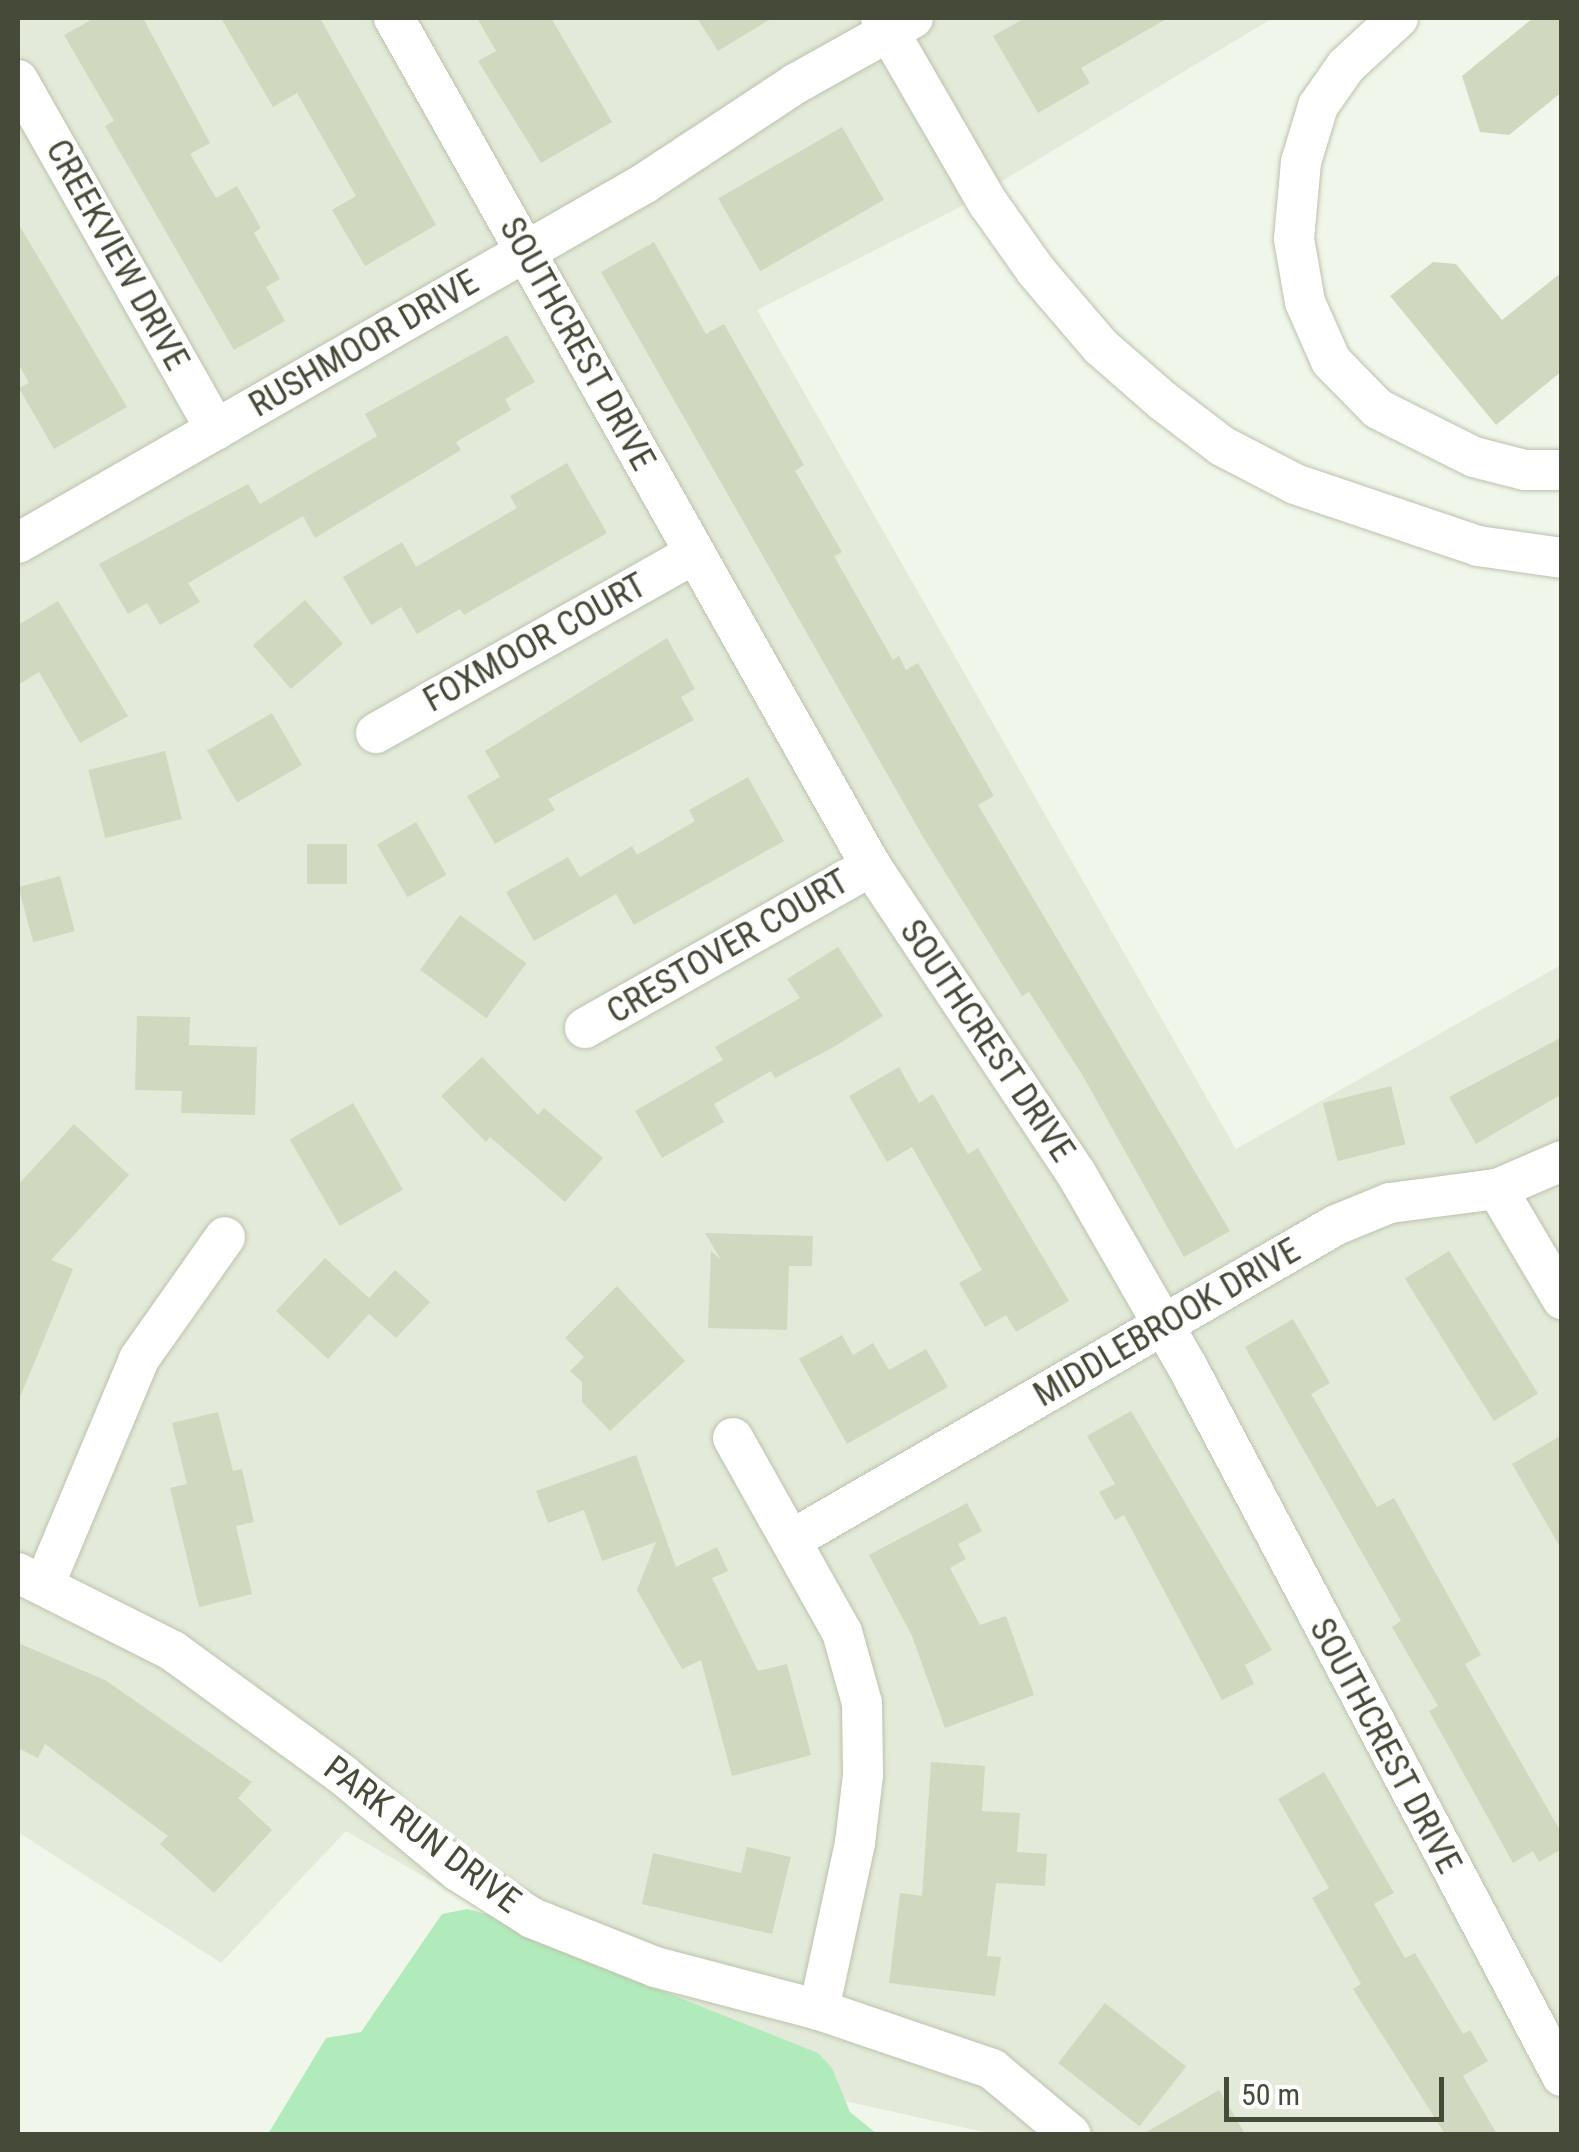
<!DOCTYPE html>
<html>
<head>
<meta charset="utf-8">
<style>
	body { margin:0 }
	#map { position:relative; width:1579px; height:2152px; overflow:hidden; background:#f1f6eb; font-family:"Roboto Condensed",sans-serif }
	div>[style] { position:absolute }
	.residential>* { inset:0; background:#e3ead9 }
	.green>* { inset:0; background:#b2ebbb }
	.building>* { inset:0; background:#d0d8bf; transform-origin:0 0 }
	.roads { filter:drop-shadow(0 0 2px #bbc2ac) drop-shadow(0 0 2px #bbc2ac) }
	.minor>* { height:40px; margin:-20px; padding:0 20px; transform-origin:20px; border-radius:20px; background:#fff }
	span { translate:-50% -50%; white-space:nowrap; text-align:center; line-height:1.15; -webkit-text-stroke:10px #fff; paint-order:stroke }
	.street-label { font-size:35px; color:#454b38 }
	.frame { position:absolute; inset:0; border:20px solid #454b38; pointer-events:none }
	.scale { position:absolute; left:1224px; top:2077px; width:220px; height:45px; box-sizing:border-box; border:5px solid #454b38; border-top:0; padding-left:12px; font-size:30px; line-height:35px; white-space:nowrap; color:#454b38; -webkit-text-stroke:8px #fff; paint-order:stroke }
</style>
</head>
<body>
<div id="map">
	<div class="residential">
		<i style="clip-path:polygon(18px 18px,1273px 18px,954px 210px,757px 310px,1236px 1149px,1561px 965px,1561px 2134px,992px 2134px,783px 2087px,346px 1831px,221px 1963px,18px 1832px)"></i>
	</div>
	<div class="green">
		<i style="clip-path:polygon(467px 1909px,525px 1924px,642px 1983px,818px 2053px,832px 2068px,850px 2112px,877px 2134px,268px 2134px,326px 2038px,361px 2032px,442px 1914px)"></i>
	</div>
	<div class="building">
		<i style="clip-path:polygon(95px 18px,143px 18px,210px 143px,190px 154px,216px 198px,237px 186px,261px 228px,254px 233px,280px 279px,266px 287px,285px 321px,234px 350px,105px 126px,114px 121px,64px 35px)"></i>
		<i style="clip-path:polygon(221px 18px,320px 18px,436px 225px,365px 266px,332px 210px,356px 196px,297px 93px,273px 107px)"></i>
		<i style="clip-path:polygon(477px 18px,551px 18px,612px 122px,541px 163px,478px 61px,496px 51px)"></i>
		<i style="clip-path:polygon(697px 18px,772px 18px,718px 51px)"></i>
		<i style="clip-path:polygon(1025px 18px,1168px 18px,1081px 68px,1090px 83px,1038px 113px,993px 36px)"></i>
		<i style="clip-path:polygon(1533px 18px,1562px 18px,1562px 92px,1509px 135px,1480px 132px,1462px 76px)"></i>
		<i style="left:842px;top:127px;width:84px;height:143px;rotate:60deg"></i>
		<i style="clip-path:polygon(18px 223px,127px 407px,54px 449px,19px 388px,29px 383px,18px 363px)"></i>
		<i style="clip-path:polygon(654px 242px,706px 334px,724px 324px,804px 465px,795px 471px,842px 552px,834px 556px,893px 660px,899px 656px,906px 670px,918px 663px,994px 796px,978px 805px,1230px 1231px,1184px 1257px,1083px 1076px,1029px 992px,1022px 996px,923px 837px,601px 272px)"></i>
		<i style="clip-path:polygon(1433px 262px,1456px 264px,1502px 320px,1562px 272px,1562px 371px,1496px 425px,1390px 296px)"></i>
		<i style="clip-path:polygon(507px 335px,535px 382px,505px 399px,511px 410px,456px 442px,461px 450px,315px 538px,303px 516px,188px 583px,200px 602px,160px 625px,147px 603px,128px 614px,99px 564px,248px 484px,260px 504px,377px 436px,365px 414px)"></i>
		<i style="clip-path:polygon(567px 463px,607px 533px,464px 615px,460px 609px,417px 634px,401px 607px,371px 625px,343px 577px,402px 542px,416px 567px,517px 508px,510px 496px)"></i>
		<i style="left:305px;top:600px;width:58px;height:69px;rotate:49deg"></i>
		<i style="clip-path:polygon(58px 601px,128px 716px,80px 743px,39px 672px,18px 685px,18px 625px)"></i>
		<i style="clip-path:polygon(667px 638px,695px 689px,681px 697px,694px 720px,548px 799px,555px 810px,495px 844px,467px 796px,500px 777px,485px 751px)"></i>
		<i style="left:272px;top:713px;width:60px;height:75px;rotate:60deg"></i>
		<i style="left:165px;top:751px;width:70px;height:79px;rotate:76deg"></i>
		<i style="clip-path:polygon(748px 777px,784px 841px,634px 925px,616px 894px,534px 941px,506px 892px,568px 857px,580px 877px,632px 846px,637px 855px,695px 821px,689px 810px)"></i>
		<i style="left:416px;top:822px;width:61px;height:45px;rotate:60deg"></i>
		<i style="left:307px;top:844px;width:40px;height:40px"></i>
		<i style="left:60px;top:876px;width:57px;height:43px;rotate:75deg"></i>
		<i style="left:460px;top:915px;width:82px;height:68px;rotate:36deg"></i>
		<i style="clip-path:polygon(838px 947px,883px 1016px,832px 1048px,775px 1078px,771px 1071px,714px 1104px,724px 1122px,662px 1158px,635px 1111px,723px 1060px,715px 1047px,800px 998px,787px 979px)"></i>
		<i style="clip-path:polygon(137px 1016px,190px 1017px,189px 1045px,257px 1047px,255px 1115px,181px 1113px,182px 1091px,135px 1090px)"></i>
		<i style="clip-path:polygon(1562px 1037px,1562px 1094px,1476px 1144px,1449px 1097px)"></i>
		<i style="clip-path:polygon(482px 1057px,538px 1115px,544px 1108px,603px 1158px,565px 1202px,490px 1137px,486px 1142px,441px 1096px)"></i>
		<i style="clip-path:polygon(899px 1067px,919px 1103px,933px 1094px,968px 1154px,978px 1148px,1069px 1301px,1016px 1332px,1006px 1315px,985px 1327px,959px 1283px,982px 1270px,912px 1147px,887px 1162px,849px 1096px)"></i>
		<i style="left:1391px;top:1086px;width:60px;height:70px;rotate:76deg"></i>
		<i style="left:353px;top:1103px;width:100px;height:73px;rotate:60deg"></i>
		<i style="clip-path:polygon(74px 1124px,129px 1175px,51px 1260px,73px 1269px,18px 1402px,18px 1185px)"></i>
		<i style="clip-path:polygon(705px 1233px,813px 1236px,812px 1266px,789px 1266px,787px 1330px,708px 1328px,711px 1251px,721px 1260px)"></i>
		<i style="left:1449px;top:1251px;width:168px;height:52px;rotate:58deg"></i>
		<i style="clip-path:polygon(325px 1258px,369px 1298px,395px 1270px,430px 1302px,396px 1338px,369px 1314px,328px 1359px,276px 1311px)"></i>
		<i style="clip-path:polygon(617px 1286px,685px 1361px,610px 1431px,582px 1402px,582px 1382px,570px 1371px,584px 1357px,565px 1338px)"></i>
		<i style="clip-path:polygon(1293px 1319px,1330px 1383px,1311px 1394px,1377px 1507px,1394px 1498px,1481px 1655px,1465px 1664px,1562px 1834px,1562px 1849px,1539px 1862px,1533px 1851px,1513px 1863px,1429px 1711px,1438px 1706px,1392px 1627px,1401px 1621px,1245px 1347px)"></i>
		<i style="clip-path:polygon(842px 1335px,853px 1355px,873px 1343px,889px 1370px,926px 1349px,948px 1387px,847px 1444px,799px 1359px)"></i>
		<i style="clip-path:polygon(1131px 1411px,1272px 1650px,1245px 1665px,1254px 1684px,1222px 1700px,1124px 1515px,1115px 1520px,1099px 1492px,1115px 1484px,1087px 1436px)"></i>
		<i style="clip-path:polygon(218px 1412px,233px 1471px,242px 1469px,254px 1522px,236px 1526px,252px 1594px,199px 1607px,170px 1488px,187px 1484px,172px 1423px)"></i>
		<i style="clip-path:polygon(1562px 1435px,1562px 1550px,1512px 1464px)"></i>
		<i style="clip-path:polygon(636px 1455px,676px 1567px,717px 1547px,728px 1571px,712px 1578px,758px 1671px,787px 1664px,811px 1755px,732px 1776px,701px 1660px,682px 1669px,637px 1590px,656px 1542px,602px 1561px,584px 1510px,548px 1523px,536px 1491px)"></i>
		<i style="clip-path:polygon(967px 1503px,982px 1531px,958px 1544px,966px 1559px,950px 1568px,980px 1625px,1006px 1616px,1034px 1695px,945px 1728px,912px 1636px,869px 1555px)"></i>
		<i style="clip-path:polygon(18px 1643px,105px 1680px,252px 1782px,238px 1798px,272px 1830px,214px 1893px,160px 1844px,168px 1836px,45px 1744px,38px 1758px,18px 1748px)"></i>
		<i style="clip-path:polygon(931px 1762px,985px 1766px,982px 1811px,1020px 1813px,1017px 1852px,1047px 1854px,1045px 1886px,996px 1883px,987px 1956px,1001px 1957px,995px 1996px,889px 1983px,900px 1893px,922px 1896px)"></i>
		<i style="clip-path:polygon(1324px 1772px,1394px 1893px,1374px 1904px,1405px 1958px,1415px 1953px,1463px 2034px,1470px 2030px,1488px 2061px,1463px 2076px,1497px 2134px,1445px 2134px,1353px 1989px,1361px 1984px,1312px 1898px,1329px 1888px,1278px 1799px)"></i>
		<i style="clip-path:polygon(747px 1847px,791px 1857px,772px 1934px,642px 1904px,653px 1853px,741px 1873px)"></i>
		<i style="left:1105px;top:2003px;width:103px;height:76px;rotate:38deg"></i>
		<i style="clip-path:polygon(1219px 2090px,1245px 2134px,1143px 2134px)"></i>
	</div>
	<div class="roads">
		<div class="minor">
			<i style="left:394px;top:18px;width:973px;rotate:60.64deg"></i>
			<i style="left:871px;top:866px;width:369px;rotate:56.3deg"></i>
			<i style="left:1076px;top:1173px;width:223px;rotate:60.1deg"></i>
			<i style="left:1187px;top:1366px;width:803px;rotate:62.16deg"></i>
			<i style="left:881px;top:18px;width:214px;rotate:60deg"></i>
			<i style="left:988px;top:203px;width:83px;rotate:54.8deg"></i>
			<i style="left:1036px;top:271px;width:100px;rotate:49.5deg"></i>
			<i style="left:1101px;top:347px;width:82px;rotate:41.1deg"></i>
			<i style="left:1163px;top:401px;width:74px;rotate:37.3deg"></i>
			<i style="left:1222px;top:446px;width:82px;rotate:27.5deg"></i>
			<i style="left:1295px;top:484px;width:193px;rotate:18.7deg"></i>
			<i style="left:1478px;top:546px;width:85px;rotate:8.1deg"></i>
			<i style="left:1398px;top:18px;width:71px;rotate:137.3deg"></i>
			<i style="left:1346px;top:66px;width:49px;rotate:125deg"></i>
			<i style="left:1318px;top:106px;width:59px;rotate:106.9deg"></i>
			<i style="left:1301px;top:162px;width:77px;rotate:95.2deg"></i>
			<i style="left:1294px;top:239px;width:64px;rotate:80.1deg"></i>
			<i style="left:1305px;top:302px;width:64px;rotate:66.2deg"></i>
			<i style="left:1331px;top:361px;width:67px;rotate:45.6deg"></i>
			<i style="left:1378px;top:409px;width:107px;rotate:26.6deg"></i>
			<i style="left:1474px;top:457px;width:53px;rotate:14.3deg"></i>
			<i style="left:1525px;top:470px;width:37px"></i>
			<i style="left:18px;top:80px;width:402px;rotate:60.5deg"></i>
			<i style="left:18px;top:543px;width:723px;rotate:-29.86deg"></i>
			<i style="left:645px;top:183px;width:180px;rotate:-33.4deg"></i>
			<i style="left:795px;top:84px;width:135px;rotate:-29.2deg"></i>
			<i style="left:376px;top:733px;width:365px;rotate:-29.4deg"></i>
			<i style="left:585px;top:1028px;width:329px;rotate:-29.5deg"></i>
			<i style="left:1497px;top:1189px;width:128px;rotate:59.4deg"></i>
			<i style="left:733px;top:1438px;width:223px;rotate:60.7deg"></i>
			<i style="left:842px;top:1632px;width:74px;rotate:74.3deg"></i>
			<i style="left:862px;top:1703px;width:72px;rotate:89.2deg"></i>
			<i style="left:863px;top:1775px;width:68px;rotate:96.7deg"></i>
			<i style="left:855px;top:1843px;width:171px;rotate:102.2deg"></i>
			<i style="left:793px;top:1539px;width:627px;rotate:-30.04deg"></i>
			<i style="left:1336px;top:1225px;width:58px;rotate:-22.2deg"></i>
			<i style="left:1390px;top:1203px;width:108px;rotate:-7.5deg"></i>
			<i style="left:1497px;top:1189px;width:71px;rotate:-23.3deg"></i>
			<i style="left:18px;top:1573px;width:174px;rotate:26.7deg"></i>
			<i style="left:173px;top:1651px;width:210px;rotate:36.1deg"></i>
			<i style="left:343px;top:1775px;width:150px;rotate:39.9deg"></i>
			<i style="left:458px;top:1871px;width:88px;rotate:32.4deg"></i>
			<i style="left:532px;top:1918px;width:132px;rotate:21.7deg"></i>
			<i style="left:655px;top:1967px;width:170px;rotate:14.7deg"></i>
			<i style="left:819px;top:2010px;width:183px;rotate:18.8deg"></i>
			<i style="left:992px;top:2069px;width:102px;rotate:39.8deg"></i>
			<i style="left:45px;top:1583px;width:243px;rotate:-67.2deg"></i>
			<i style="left:139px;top:1359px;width:149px;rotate:-54.8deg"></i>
		</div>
	</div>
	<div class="street-label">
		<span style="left:117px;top:255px;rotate:61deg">CREEKVIEW DRIVE</span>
		<span style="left:364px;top:344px;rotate:-30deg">RUSHMOOR DRIVE</span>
		<span style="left:577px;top:344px;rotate:61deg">SOUTHCREST DRIVE</span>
		<span style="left:535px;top:643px;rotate:-29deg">FOXMOOR COURT</span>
		<span style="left:728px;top:947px;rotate:-30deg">CRESTOVER COURT</span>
		<span style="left:987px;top:1041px;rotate:56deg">SOUTHCREST DRIVE</span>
		<span style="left:1167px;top:1323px;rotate:-30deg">MIDDLEBROOK DRIVE</span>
		<span style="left:1385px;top:1746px;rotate:62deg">SOUTHCREST DRIVE</span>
		<span style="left:422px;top:1835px;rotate:37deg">PARK RUN DRIVE</span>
	</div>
	<div class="frame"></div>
	<div class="scale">50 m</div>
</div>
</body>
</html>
